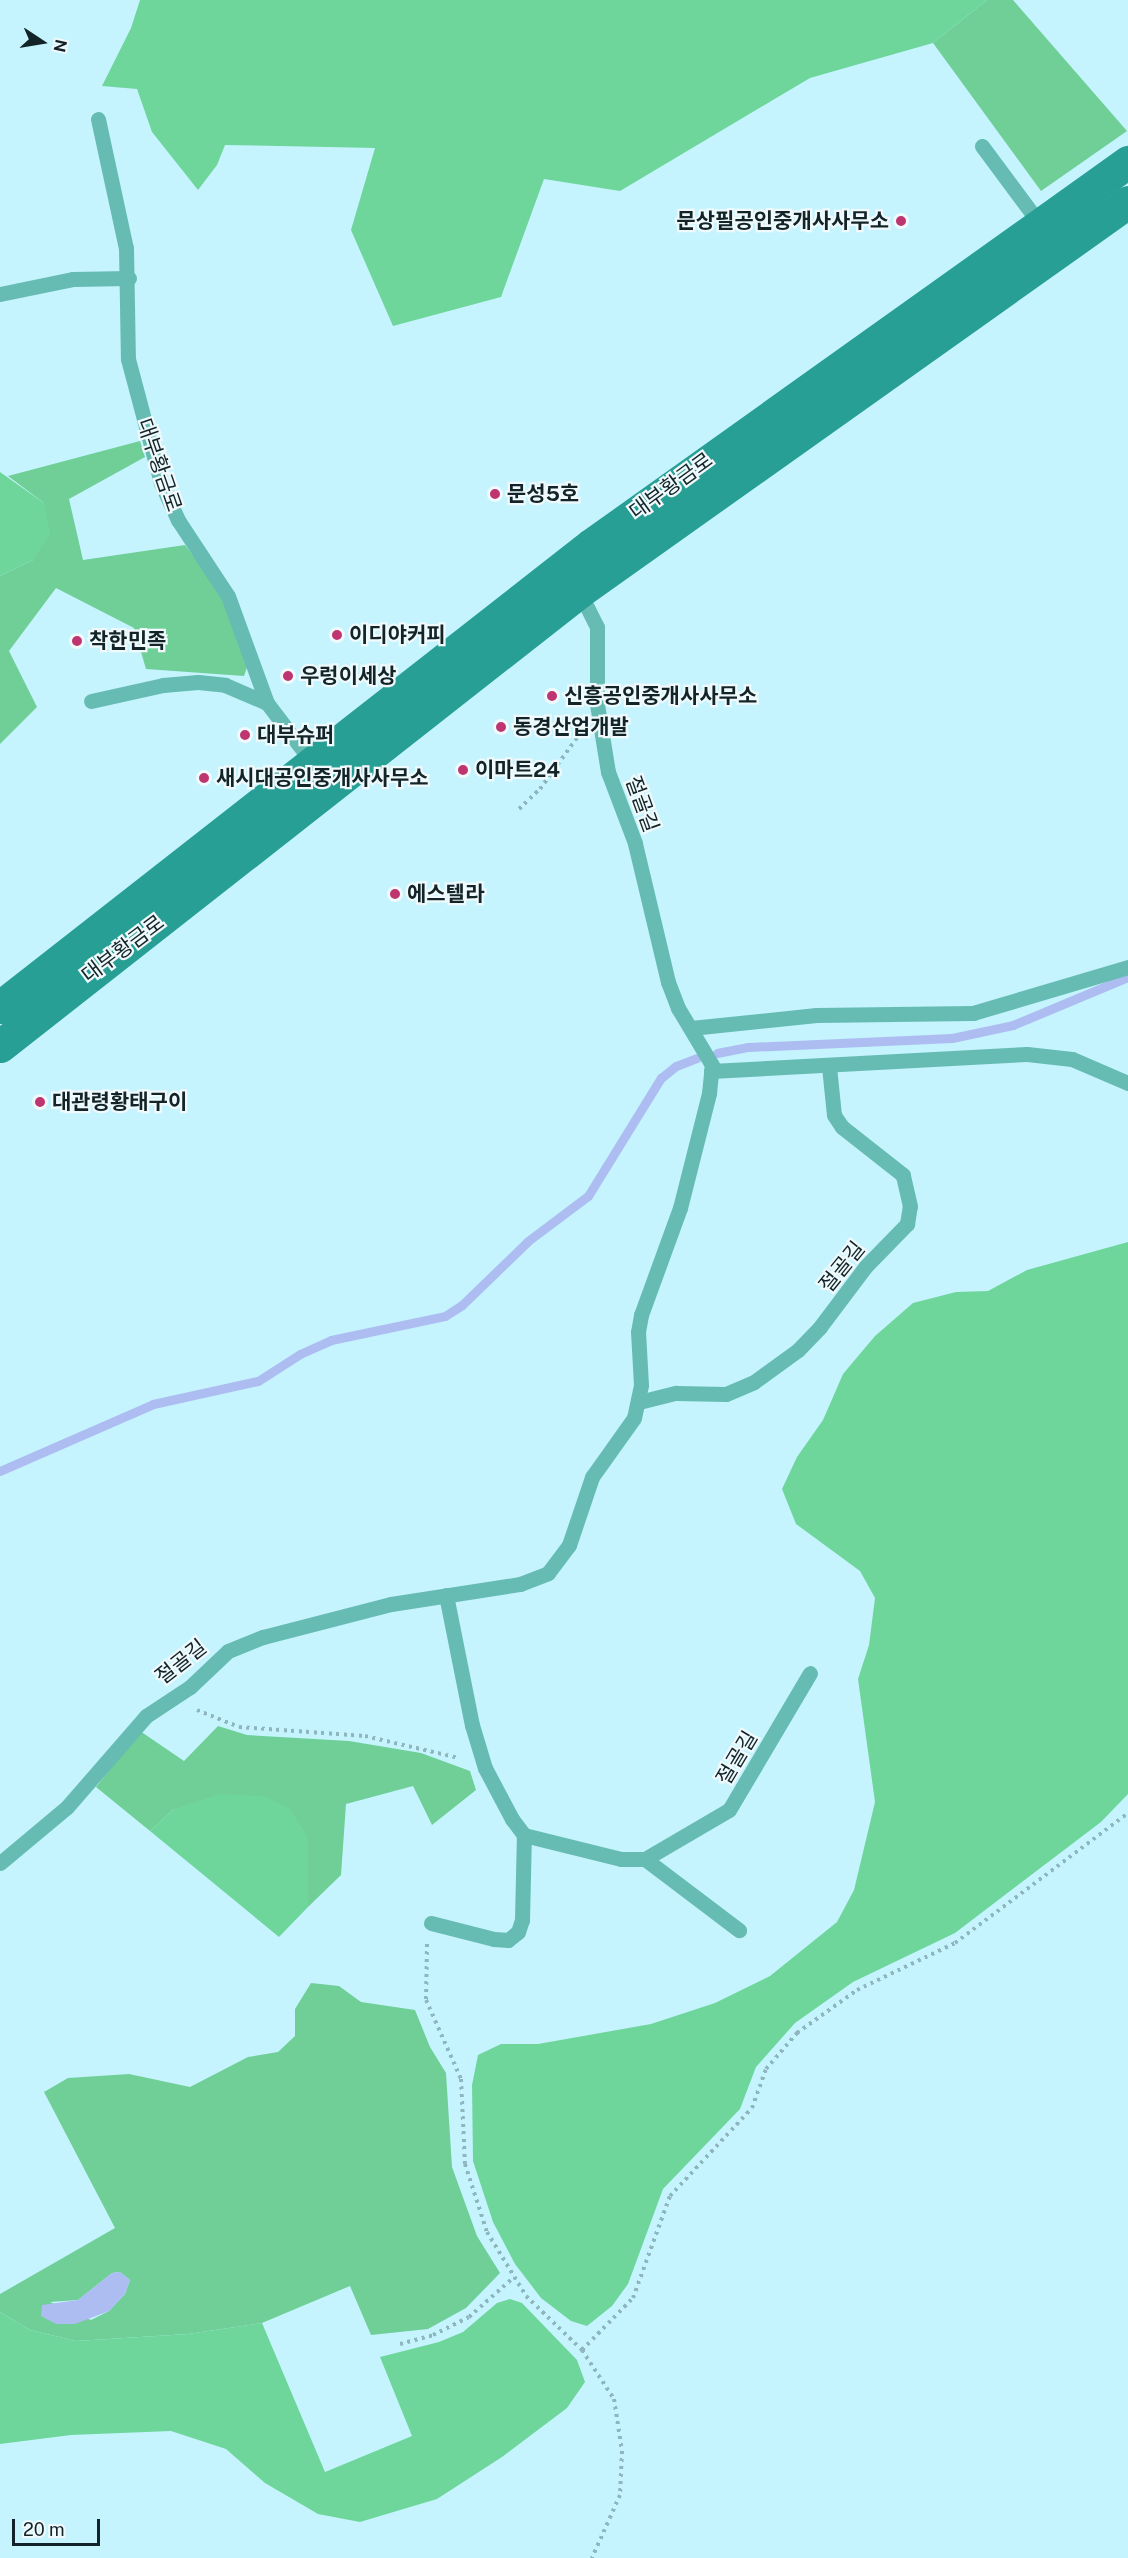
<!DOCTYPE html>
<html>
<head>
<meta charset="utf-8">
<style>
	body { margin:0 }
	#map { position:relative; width:1128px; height:2558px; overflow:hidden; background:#c5f4ff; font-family:"Public Sans","Noto Sans KR",sans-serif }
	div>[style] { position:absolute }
	.green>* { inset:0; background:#6fcf97 }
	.forest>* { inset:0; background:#6fd69b }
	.water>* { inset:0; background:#adbcf1 }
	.stream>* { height:9px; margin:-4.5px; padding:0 4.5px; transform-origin:4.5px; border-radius:4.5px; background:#adbcf1 }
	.path>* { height:4px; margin-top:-2px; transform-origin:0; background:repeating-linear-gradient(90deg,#8fb5be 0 3px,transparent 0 7.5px) }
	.lane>* { height:15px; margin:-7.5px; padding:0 7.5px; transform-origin:7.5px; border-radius:7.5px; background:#66bcb2 }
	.secondary>* { height:33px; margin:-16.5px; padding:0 16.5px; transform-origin:16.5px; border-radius:16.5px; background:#279f94 }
	.dots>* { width:16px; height:16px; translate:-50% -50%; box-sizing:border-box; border:3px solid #f0f9fc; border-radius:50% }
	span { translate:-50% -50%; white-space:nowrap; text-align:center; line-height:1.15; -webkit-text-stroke:4.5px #f0f9fc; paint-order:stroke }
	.poi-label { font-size:21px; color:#122428; font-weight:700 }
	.right { translate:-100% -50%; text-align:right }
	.left { translate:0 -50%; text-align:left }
	.street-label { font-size:21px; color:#122428 }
	.north { position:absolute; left:12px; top:12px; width:60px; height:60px; -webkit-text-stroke:4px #f0f9fc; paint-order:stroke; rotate:102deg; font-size:16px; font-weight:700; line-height:24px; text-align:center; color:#122428 }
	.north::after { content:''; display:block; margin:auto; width:21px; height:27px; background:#122428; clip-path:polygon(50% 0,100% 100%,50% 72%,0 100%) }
	.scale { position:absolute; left:12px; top:2519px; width:88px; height:27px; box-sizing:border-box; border:3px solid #122428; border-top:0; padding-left:8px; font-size:18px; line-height:21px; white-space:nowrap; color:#122428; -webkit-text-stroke:4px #f0f9fc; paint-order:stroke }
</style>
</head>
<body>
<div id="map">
	<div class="green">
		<i style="clip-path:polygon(987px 0,1013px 0,1127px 131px,1041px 191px,933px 43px)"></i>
		<i style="clip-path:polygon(140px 441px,145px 457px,69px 499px,83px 560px,185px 545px,215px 585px,231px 620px,247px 667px,244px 676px,146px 669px,134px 628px,56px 588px,9px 651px,37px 707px,0 744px,0 576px,33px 560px,44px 503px,8px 476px)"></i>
		<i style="clip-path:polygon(218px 1726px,247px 1735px,349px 1741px,421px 1753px,470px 1771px,476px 1790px,432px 1825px,413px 1786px,346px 1804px,341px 1875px,308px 1907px,308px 1838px,174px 1809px,150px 1831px,96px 1787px,140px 1731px,184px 1761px)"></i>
		<i style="clip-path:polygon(evenodd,311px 1983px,339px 1986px,361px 2002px,415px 2010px,430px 2047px,446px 2073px,452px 2167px,477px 2236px,500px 2273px,466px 2308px,428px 2329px,371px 2335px,350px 2286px,262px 2323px,188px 2334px,76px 2341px,30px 2330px,0 2312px,0 2294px,115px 2228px,44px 2092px,68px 2078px,129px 2074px,190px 2087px,248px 2057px,278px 2052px,295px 2036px,295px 2009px,311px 1983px,120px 2272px,130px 2280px,125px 2294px,109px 2311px,91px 2320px,50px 2302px,78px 2300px,112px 2273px,120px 2272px)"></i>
	</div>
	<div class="forest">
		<i style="clip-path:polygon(140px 0,987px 0,933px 43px,810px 78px,620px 191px,544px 179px,501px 297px,393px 326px,351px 230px,375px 148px,225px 145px,217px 165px,198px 190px,152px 132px,137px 89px,102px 86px,131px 28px)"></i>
		<i style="clip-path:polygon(0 472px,44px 503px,50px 534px,33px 560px,0 576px)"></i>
		<i style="clip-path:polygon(1128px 1242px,1128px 1794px,1101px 1822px,955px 1933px,853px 1982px,795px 2023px,756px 2067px,740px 2109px,663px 2189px,628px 2284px,612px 2306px,587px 2326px,571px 2321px,541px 2298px,515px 2264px,493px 2222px,473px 2161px,472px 2085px,478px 2055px,501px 2044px,538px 2044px,651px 2024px,715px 2003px,770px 1976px,837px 1922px,854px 1890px,875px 1802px,858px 1679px,869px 1645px,875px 1598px,860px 1571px,796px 1524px,782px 1489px,797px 1457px,823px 1420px,843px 1374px,875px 1336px,913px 1303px,956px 1292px,988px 1291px,1027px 1270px)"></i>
		<i style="clip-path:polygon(220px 1794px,264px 1796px,290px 1809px,308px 1838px,308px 1907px,279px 1937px,150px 1831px,174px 1809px)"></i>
		<i style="clip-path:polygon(510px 2299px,522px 2303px,577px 2360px,585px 2382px,567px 2408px,502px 2457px,437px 2499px,360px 2522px,318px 2514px,265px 2483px,226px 2449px,171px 2431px,71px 2435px,0 2444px,0 2312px,30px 2330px,76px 2341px,188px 2334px,262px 2323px,325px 2472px,412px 2436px,380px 2357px,439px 2342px,463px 2332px,497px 2303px)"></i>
	</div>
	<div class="water">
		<i style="clip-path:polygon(120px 2272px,130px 2280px,125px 2294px,109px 2311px,75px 2324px,56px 2324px,41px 2316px,42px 2305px,78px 2300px,112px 2273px)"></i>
	</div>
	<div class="stream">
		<i style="left:717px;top:1053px;width:32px;rotate:-11deg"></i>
		<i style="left:748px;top:1047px;width:204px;rotate:-2.5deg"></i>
		<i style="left:952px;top:1038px;width:62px;rotate:-12deg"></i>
		<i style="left:1013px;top:1025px;width:125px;rotate:-22.7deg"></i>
		<i style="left:0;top:1471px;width:167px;rotate:-23.6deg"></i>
		<i style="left:153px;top:1404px;width:107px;rotate:-12.4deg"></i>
		<i style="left:258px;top:1381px;width:50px;rotate:-32.7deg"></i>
		<i style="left:300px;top:1354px;width:34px;rotate:-24deg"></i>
		<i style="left:331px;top:1340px;width:116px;rotate:-11.9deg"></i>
		<i style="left:445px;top:1316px;width:20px;rotate:-33deg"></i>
		<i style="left:462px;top:1305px;width:92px;rotate:-44.1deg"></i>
		<i style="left:528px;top:1241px;width:75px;rotate:-36.9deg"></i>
		<i style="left:588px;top:1196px;width:139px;rotate:-58.3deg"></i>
		<i style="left:661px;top:1078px;width:19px;rotate:-39deg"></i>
		<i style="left:676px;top:1066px;width:22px;rotate:-21deg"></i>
	</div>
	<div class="path">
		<i style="left:519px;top:809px;width:29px;rotate:-44deg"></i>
		<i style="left:540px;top:789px;width:67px;rotate:-54.2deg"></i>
		<i style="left:197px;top:1710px;width:45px;rotate:22deg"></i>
		<i style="left:239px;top:1727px;width:126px;rotate:4.1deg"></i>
		<i style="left:365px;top:1736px;width:97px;rotate:13.2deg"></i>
		<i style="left:427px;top:1944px;width:56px;rotate:91deg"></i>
		<i style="left:426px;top:2000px;width:86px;rotate:66.1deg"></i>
		<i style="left:461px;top:2079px;width:85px;rotate:87.3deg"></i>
		<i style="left:465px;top:2164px;width:71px;rotate:72.1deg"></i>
		<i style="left:487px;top:2232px;width:75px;rotate:58.6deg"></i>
		<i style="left:526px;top:2296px;width:78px;rotate:44deg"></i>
		<i style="left:582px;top:2350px;width:59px;rotate:56.9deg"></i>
		<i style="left:614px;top:2399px;width:53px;rotate:81.3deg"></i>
		<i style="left:622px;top:2451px;width:44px;rotate:92.6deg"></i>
		<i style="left:620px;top:2495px;width:69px;rotate:114deg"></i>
		<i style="left:400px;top:2344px;width:34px;rotate:-15deg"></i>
		<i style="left:433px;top:2335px;width:40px;rotate:-26.6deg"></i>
		<i style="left:469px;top:2317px;width:60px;rotate:-41.6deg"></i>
		<i style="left:582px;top:2350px;width:73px;rotate:-45.6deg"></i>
		<i style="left:633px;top:2298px;width:109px;rotate:-70.1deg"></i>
		<i style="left:670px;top:2196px;width:120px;rotate:-47deg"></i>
		<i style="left:752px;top:2108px;width:41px;rotate:-70.3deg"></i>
		<i style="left:766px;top:2069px;width:48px;rotate:-49.3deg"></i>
		<i style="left:797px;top:2033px;width:74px;rotate:-35.6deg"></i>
		<i style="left:857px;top:1990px;width:109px;rotate:-25.6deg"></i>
		<i style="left:955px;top:1943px;width:216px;rotate:-36.9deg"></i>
	</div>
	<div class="lane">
		<i style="left:98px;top:119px;width:132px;rotate:77.8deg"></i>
		<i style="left:126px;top:248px;width:111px;rotate:89deg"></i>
		<i style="left:128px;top:359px;width:128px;rotate:75.1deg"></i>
		<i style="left:161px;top:483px;width:41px;rotate:65.3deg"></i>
		<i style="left:178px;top:520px;width:91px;rotate:56.7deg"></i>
		<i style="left:228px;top:596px;width:114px;rotate:70deg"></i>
		<i style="left:267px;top:703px;width:79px;rotate:52.7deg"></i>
		<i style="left:982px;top:146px;width:102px;rotate:53.4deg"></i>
		<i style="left:0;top:294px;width:75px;rotate:-11.6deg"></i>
		<i style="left:73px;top:279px;width:56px;rotate:-1deg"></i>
		<i style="left:91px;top:701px;width:74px;rotate:-12.5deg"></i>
		<i style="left:163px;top:685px;width:35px;rotate:-5deg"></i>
		<i style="left:198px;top:682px;width:27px;rotate:6deg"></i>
		<i style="left:225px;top:685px;width:46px;rotate:23.2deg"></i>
		<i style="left:691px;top:1028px;width:126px;rotate:-5.9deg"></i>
		<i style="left:816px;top:1015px;width:157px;rotate:-0.7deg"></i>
		<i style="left:973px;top:1013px;width:162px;rotate:-16.5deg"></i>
		<i style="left:711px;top:1071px;width:316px;rotate:-3.1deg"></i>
		<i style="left:1027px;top:1054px;width:45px;rotate:6.3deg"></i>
		<i style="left:1072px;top:1059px;width:61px;rotate:23.2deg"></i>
		<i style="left:639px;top:1402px;width:38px;rotate:-14deg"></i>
		<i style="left:676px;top:1393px;width:50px;rotate:1.1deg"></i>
		<i style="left:726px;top:1394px;width:30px;rotate:-23deg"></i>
		<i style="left:754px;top:1382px;width:54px;rotate:-36deg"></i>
		<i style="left:798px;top:1350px;width:32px;rotate:-46deg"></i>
		<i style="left:820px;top:1327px;width:76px;rotate:-53deg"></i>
		<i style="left:866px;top:1266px;width:59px;rotate:-45.7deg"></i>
		<i style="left:907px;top:1224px;width:18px;rotate:-81deg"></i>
		<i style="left:910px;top:1206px;width:32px;rotate:-103deg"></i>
		<i style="left:903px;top:1175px;width:78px;rotate:-141.8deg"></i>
		<i style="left:842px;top:1127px;width:14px;rotate:-124deg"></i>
		<i style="left:834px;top:1115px;width:48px;rotate:-95.9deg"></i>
		<i style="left:446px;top:1595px;width:133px;rotate:78.7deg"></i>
		<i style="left:472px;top:1725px;width:45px;rotate:73.2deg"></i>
		<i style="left:485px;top:1768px;width:58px;rotate:62.1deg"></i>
		<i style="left:512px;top:1819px;width:20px;rotate:53deg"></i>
		<i style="left:524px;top:1835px;width:100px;rotate:13.9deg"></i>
		<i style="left:621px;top:1859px;width:24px"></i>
		<i style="left:645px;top:1859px;width:97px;rotate:-30.3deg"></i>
		<i style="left:729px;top:1810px;width:159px;rotate:-59.4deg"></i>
		<i style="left:645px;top:1859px;width:118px;rotate:37.1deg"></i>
		<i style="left:0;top:1863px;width:87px;rotate:-39.9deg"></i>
		<i style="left:67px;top:1807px;width:121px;rotate:-49deg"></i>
		<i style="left:146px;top:1716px;width:53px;rotate:-33.4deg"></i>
		<i style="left:190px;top:1687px;width:52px;rotate:-43.5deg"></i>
		<i style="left:228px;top:1651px;width:38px;rotate:-22deg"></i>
		<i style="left:263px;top:1637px;width:132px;rotate:-14.5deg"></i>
		<i style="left:391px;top:1604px;width:131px;rotate:-8.8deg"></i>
		<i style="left:520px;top:1584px;width:30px;rotate:-21deg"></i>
		<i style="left:548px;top:1573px;width:35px;rotate:-53deg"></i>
		<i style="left:569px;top:1545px;width:72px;rotate:-71.3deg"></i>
		<i style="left:592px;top:1477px;width:72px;rotate:-54.6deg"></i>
		<i style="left:634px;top:1418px;width:34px;rotate:-78deg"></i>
		<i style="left:641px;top:1385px;width:53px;rotate:-93.2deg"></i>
		<i style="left:638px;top:1332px;width:17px;rotate:-80deg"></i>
		<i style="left:641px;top:1315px;width:114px;rotate:-70deg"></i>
		<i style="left:680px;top:1208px;width:119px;rotate:-75.8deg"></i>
		<i style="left:709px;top:1093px;width:28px;rotate:-84deg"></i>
		<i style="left:712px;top:1065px;width:66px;rotate:-120.8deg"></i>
		<i style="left:678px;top:1008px;width:28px;rotate:-111deg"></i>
		<i style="left:668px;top:982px;width:143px;rotate:-103.4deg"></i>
		<i style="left:635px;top:843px;width:76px;rotate:-110.8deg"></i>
		<i style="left:608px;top:772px;width:69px;rotate:-99.2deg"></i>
		<i style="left:597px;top:704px;width:77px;rotate:-90deg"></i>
		<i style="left:597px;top:627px;width:42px;rotate:-116.6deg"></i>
		<i style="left:431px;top:1923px;width:65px;rotate:14.3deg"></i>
		<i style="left:494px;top:1939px;width:14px;rotate:4deg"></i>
		<i style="left:508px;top:1940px;width:13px;rotate:-39deg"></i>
		<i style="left:518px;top:1932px;width:13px;rotate:-72deg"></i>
		<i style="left:522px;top:1920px;width:85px;rotate:-88.7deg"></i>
	</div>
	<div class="secondary">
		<i style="left:0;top:1007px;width:750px;rotate:-38.02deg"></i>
		<i style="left:591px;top:545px;width:660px;rotate:-35.5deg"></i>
		<i style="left:0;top:1046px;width:737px;rotate:-38.11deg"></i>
		<i style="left:580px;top:591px;width:672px;rotate:-35.37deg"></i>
	</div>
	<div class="dots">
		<i style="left:901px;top:221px;background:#be3570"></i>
		<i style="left:495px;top:494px;background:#be3570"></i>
		<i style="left:337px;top:635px;background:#be3570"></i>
		<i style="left:77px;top:641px;background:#be3570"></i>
		<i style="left:288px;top:676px;background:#be3570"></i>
		<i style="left:552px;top:696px;background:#be3570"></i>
		<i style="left:501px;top:727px;background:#be3570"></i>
		<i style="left:245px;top:735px;background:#be3570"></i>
		<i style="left:463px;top:770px;background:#be3570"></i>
		<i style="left:204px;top:778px;background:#be3570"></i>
		<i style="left:395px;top:894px;background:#be3570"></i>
		<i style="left:40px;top:1102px;background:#be3570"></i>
	</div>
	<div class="poi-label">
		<span class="right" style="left:889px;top:221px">문상필공인중개사사무소</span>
		<span class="left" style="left:507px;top:494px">문성5호</span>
		<span class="left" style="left:349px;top:635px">이디야커피</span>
		<span class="left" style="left:89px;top:641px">착한민족</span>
		<span class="left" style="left:300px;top:676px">우렁이세상</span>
		<span class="left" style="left:564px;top:696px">신흥공인중개사사무소</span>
		<span class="left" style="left:513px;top:727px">동경산업개발</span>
		<span class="left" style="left:257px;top:735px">대부슈퍼</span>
		<span class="left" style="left:475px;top:770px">이마트24</span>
		<span class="left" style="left:216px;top:778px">새시대공인중개사사무소</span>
		<span class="left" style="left:407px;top:894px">에스텔라</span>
		<span class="left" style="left:52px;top:1102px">대관령황태구이</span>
	</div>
	<div class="street-label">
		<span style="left:159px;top:465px;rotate:71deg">대부황금로</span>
		<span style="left:671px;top:486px;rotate:-36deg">대부황금로</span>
		<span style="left:642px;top:804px;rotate:70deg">절골길</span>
		<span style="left:123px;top:949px;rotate:-37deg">대부황금로</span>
		<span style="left:842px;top:1267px;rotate:-51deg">절골길</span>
		<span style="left:181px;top:1662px;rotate:-38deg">절골길</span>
		<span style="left:737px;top:1758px;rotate:-59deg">절골길</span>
	</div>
	<div class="north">N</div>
	<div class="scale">20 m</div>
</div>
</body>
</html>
